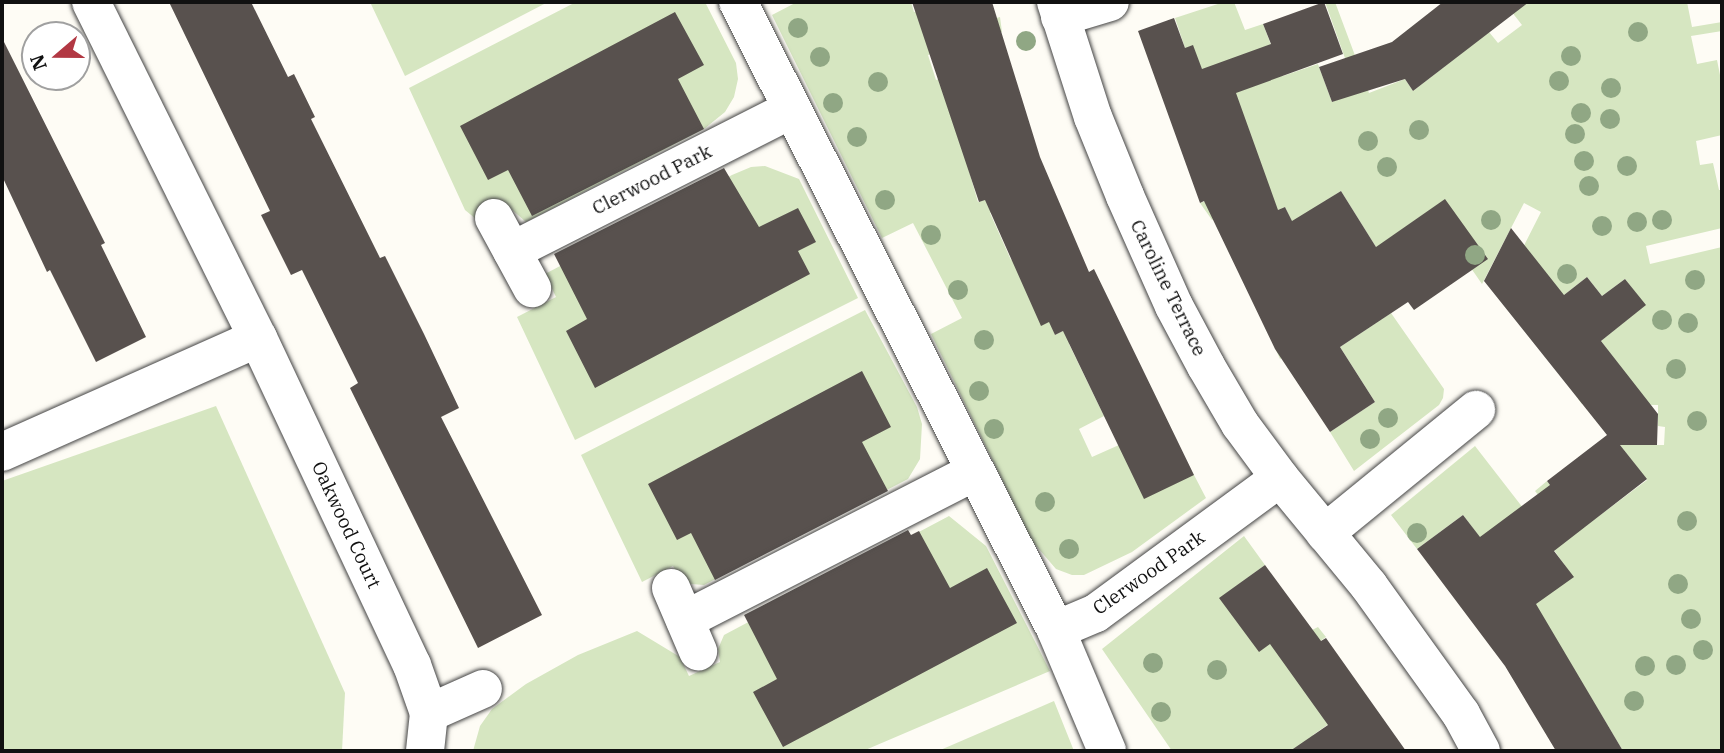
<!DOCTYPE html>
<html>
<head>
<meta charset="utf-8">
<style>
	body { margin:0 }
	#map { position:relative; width:1724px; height:753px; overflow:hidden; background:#fefcf5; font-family:"IBM Plex Serif",serif }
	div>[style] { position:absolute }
	.green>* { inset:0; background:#d6e6c1 }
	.building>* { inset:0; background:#58514e }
	.roads { filter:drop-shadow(0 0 2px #444) drop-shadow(0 0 2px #444) }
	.street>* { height:38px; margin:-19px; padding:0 19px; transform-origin:19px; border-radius:19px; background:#fff }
	.trees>* { width:20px; height:20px; margin:-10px; border-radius:50%; background:#90a784 }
	span { translate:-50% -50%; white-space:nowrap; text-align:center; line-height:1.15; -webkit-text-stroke:7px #fff; paint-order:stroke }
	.street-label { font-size:19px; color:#111 }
	.frame { position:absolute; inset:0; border:4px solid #111; pointer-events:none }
	.north { position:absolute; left:21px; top:21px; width:70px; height:70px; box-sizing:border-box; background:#fff; border:2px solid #a0a0a0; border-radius:50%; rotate:250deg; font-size:19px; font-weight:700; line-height:28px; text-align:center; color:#111 }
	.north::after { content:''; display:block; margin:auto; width:24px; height:32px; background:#b23843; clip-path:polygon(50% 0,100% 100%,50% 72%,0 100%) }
</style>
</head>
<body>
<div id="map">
	<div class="green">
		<i style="clip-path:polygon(370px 2px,548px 2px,405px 76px)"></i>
		<i style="clip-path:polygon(576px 2px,705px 2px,736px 63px,738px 79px,734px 97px,725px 112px,704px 129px,526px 222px,503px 202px,482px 224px,465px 210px,409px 88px)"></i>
		<i style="clip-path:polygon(797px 2px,911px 2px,914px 12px,943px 4px,951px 31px,1000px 17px,1002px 32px,928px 55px,936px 80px,942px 78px,978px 202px,1048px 177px,1052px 186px,990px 213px,1011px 260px,1027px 252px,1055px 335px,1067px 329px,1118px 321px,1069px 344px,1104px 416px,1079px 429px,1092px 457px,1119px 445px,1194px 475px,1206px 498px,1132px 552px,1084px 575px,1072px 575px,1056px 569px,1032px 541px,931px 334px,962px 318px,913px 223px,882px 238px,772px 15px)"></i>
		<i style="clip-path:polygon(1224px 2px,1234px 2px,1245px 30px,1263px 24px,1283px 76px,1318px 64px,1332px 102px,1357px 92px,1325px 2px,1335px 2px,1369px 93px,1405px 79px,1413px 91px,1489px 32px,1498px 43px,1522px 25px,1504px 2px,1687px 2px,1692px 27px,1722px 22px,1722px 31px,1691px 36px,1697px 64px,1717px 60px,1722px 85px,1722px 135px,1696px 141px,1700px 165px,1713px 163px,1719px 190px,1722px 190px,1722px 228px,1646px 246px,1650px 264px,1722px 247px,1722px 751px,1623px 751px,1566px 656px,1518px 588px,1573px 577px,1544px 536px,1502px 567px,1463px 515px,1417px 549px,1391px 515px,1475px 446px,1544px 535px,1560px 523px,1535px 491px,1547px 481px,1583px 528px,1647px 480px,1620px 445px,1664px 445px,1665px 427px,1658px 426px,1658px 405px,1582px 404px,1578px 399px,1620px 366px,1601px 341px,1645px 305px,1625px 279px,1602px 296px,1587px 277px,1564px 295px,1499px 295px,1541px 212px,1524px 203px,1482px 284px,1448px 235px,1376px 247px,1341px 191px,1319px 205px,1378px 295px,1280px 359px,1276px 350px,1305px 250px,1285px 207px,1260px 219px,1251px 201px,1212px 220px,1200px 203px,1244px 187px,1202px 69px,1185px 48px,1175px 18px)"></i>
		<i style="clip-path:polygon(765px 166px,799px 179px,858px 298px,575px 440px,517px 317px,556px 297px,545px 274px,732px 175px,751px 167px)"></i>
		<i style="clip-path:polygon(865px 310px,917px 407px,922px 424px,920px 459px,908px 479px,704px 585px,691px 584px,678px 575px,673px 566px,642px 582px,581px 455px)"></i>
		<i style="clip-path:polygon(1391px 313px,1444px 389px,1443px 398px,1439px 405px,1354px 471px,1330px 432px,1375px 402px,1340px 347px)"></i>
		<i style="clip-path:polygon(216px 406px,345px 693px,342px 751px,2px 751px,2px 481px)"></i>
		<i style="clip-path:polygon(949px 516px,986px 546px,1050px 671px,863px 751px,473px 751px,480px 726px,492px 709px,526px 684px,578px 655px,637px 631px,680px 657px,689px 676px,720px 662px,718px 649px,724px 635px)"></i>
		<i style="clip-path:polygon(1244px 536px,1265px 565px,1220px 598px,1304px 619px,1312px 630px,1318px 627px,1326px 637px,1286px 666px,1333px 721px,1313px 735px,1324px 751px,1172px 751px,1102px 649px)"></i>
		<i style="clip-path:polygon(1054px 701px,1074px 751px,938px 751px)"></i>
	</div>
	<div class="building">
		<i style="clip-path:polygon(169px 2px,251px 2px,288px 77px,294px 74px,315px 117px,311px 119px,380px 258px,385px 256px,424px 334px,459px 408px,441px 417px,542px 615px,478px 648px,350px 388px,358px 383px,302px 270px,291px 275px,261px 215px,270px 211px)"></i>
		<i style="clip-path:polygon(912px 2px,992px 2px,1040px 157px,1089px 272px,1094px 269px,1194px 475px,1144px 499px,1063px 331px,1055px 335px,1049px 322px,1041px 326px,985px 200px,979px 202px)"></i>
		<i style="clip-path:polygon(1324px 2px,1343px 54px,1236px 93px,1278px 210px,1285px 207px,1292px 221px,1341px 191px,1376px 247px,1445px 199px,1488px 259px,1414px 310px,1408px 302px,1340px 347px,1375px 402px,1330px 432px,1275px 349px,1204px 201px,1200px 203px,1138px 31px,1174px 18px,1185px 48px,1193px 45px,1202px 69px,1271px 44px,1263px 24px)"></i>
		<i style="clip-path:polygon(1443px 2px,1529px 2px,1413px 91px,1405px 79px,1332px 102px,1319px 67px,1392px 42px)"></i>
		<i style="clip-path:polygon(675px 12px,704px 65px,678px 79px,704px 129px,532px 216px,508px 170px,488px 180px,460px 126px)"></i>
		<i style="clip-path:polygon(2px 38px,105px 243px,101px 245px,146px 337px,96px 362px,50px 270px,47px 272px,2px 176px)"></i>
		<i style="clip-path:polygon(724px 168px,759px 227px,798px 208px,816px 242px,798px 251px,810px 274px,595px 388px,566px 331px,587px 319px,554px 254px)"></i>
		<i style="clip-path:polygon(1511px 228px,1564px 295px,1587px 277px,1602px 296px,1625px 279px,1646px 305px,1601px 341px,1658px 414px,1657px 445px,1620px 445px,1647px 479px,1554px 551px,1574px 577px,1536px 604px,1623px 751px,1556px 751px,1505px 666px,1417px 549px,1463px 515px,1480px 537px,1550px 485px,1547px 481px,1607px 435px,1484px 281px)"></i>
		<i style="clip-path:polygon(862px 371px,891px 427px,862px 442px,888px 491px,715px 580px,691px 533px,677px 540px,648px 484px)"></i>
		<i style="clip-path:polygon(908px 530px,911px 535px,919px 531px,950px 588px,987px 568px,1017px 623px,783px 747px,753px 692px,777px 679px,744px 615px)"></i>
		<i style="clip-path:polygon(1265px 565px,1321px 641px,1326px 638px,1406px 751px,1290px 751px,1328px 725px,1270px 644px,1259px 652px,1219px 598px)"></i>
	</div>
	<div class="roads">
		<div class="street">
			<i style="left:91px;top:2px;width:375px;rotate:63.6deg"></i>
			<i style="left:258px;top:338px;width:361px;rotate:64.8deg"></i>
			<i style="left:412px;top:665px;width:51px;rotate:70.5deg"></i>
			<i style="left:429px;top:713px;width:38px;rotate:96deg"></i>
			<i style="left:738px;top:2px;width:704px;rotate:63.14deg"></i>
			<i style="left:1056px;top:630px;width:43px;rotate:-23deg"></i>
			<i style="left:1096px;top:613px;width:228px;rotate:-36.3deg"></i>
			<i style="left:1056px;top:2px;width:121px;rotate:72.2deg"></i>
			<i style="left:1093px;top:117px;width:85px;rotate:67.9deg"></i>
			<i style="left:1125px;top:196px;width:120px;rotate:66deg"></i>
			<i style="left:1174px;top:306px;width:68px;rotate:61.9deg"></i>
			<i style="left:1206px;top:366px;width:67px;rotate:59.6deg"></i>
			<i style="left:1240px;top:424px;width:67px;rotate:53.5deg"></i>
			<i style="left:1280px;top:478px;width:140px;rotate:50.5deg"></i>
			<i style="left:1369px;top:586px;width:158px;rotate:54.3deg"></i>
			<i style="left:1461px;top:714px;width:42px;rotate:61.6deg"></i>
			<i style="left:1060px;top:17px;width:52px;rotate:-16.7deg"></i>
			<i style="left:494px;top:218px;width:80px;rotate:61.5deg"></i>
			<i style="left:512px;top:251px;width:314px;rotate:-26.9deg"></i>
			<i style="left:2px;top:452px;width:280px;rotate:-24deg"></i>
			<i style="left:1325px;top:533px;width:195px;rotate:-39.2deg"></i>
			<i style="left:671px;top:588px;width:69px;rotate:66.8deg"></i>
			<i style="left:685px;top:620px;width:325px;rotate:-27.1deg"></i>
			<i style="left:1056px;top:630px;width:131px;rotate:67.1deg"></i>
			<i style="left:429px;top:713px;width:59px;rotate:-24deg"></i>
		</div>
	</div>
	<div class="trees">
		<i style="left:798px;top:28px"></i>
		<i style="left:1638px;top:32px"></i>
		<i style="left:1026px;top:41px"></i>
		<i style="left:1571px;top:56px"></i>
		<i style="left:820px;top:57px"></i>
		<i style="left:1559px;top:81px"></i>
		<i style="left:878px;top:82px"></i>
		<i style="left:1611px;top:88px"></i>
		<i style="left:833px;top:103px"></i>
		<i style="left:1581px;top:113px"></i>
		<i style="left:1610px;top:119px"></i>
		<i style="left:1419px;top:130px"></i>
		<i style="left:1575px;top:134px"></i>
		<i style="left:857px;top:137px"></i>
		<i style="left:1368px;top:141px"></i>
		<i style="left:1584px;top:161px"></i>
		<i style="left:1627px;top:166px"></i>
		<i style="left:1387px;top:167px"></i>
		<i style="left:1589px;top:186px"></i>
		<i style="left:885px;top:200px"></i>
		<i style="left:1491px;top:220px"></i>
		<i style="left:1662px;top:220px"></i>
		<i style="left:1637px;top:222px"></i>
		<i style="left:1602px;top:226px"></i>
		<i style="left:931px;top:235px"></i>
		<i style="left:1475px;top:255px"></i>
		<i style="left:1567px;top:274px"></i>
		<i style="left:1695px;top:280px"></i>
		<i style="left:958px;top:290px"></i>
		<i style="left:1662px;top:320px"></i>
		<i style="left:1688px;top:323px"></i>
		<i style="left:984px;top:340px"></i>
		<i style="left:1676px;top:369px"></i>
		<i style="left:979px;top:391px"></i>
		<i style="left:1388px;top:418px"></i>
		<i style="left:1697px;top:421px"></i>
		<i style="left:994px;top:429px"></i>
		<i style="left:1370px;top:439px"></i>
		<i style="left:1045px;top:502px"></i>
		<i style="left:1687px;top:521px"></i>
		<i style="left:1417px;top:533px"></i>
		<i style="left:1069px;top:549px"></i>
		<i style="left:1678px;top:584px"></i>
		<i style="left:1691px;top:619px"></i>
		<i style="left:1703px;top:650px"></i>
		<i style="left:1153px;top:663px"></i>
		<i style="left:1676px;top:665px"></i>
		<i style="left:1645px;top:666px"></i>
		<i style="left:1217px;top:670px"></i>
		<i style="left:1634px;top:701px"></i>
		<i style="left:1161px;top:712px"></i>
	</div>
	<div class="street-label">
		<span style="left:652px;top:180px;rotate:-27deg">Clerwood Park</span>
		<span style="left:1168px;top:288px;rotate:64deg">Caroline Terrace</span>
		<span style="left:346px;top:525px;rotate:65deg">Oakwood Court</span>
		<span style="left:1149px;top:573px;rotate:-35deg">Clerwood Park</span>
	</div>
	<div class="frame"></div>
	<div class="north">N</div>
</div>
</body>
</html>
